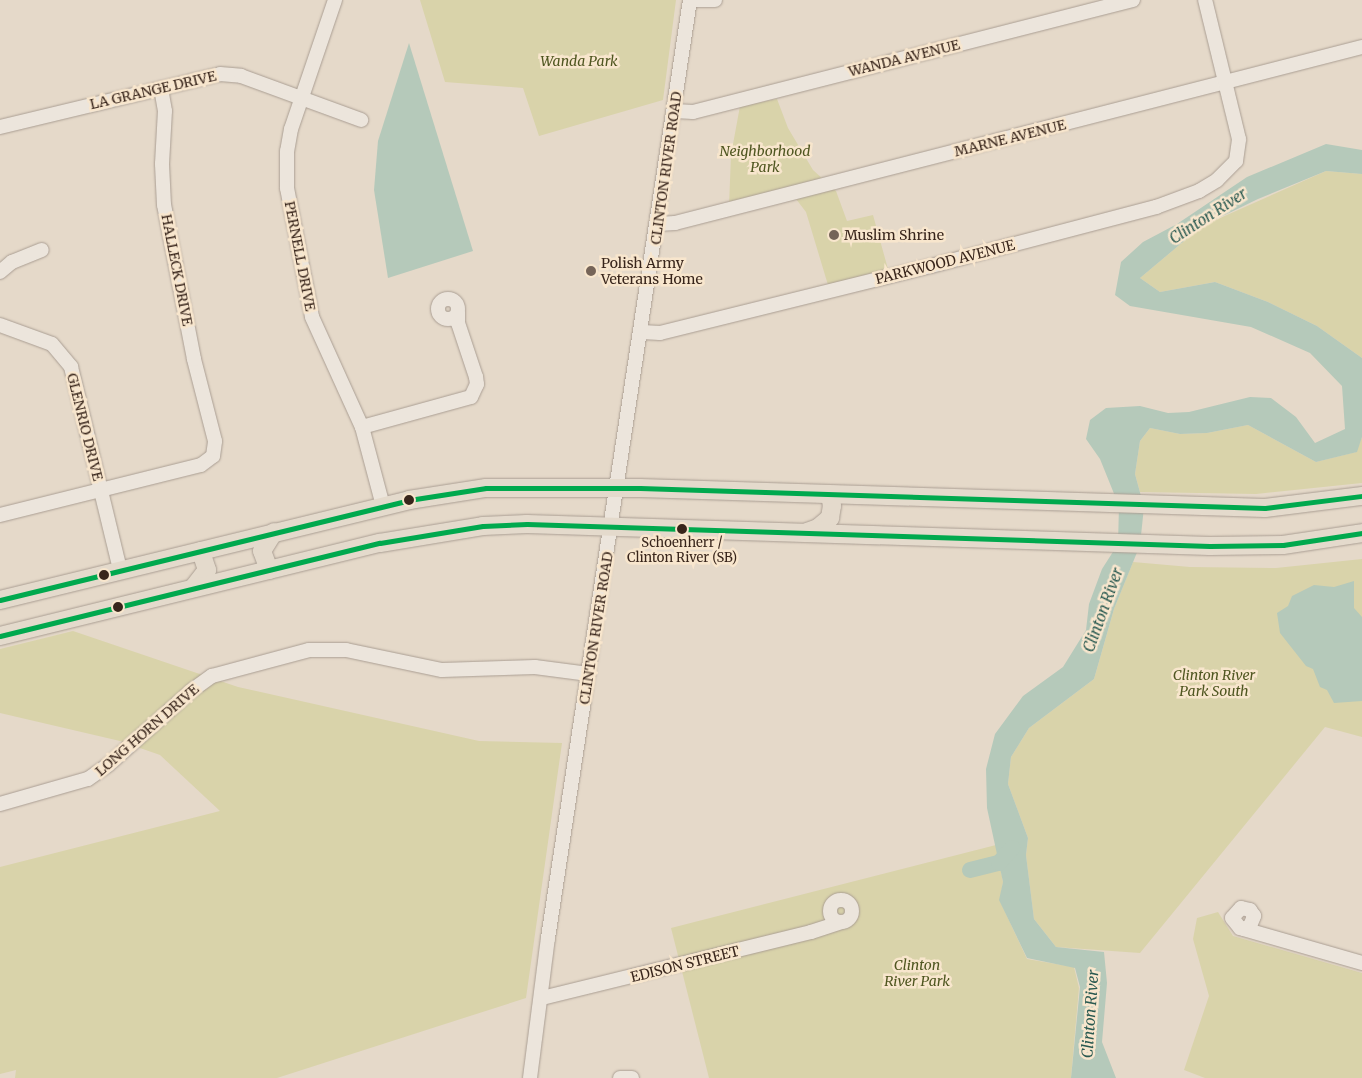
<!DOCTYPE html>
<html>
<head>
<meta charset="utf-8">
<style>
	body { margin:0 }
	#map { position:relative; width:1362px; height:1078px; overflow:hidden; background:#e5d9c9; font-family:Merriweather,serif }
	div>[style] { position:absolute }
	.green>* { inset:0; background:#d9d3aa }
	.water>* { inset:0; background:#b5c9ba }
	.river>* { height:16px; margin:-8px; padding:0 8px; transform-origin:8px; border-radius:8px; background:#b5c9ba }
	.roads { filter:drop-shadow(0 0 1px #aa9e93) drop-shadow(0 0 1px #aa9e93) }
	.minor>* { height:14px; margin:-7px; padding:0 7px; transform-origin:7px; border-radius:7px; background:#ece5dc }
	.minor>.ring { margin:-7px; padding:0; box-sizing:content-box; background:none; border:14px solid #ece5dc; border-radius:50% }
	.major>* { height:18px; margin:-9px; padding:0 9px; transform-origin:9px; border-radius:9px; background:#e4dacc }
	.bus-1>* { height:5px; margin:-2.5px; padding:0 2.5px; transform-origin:2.5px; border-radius:2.5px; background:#00a94e }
	.dots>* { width:14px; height:14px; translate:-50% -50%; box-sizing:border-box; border:2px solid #f8e6cd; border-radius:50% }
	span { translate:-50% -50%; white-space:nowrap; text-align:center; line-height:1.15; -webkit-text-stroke:5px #f8e6cd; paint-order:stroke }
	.bus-label { font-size:13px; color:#38251b }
	.street-label { font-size:14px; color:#38251b }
	.park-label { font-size:14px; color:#4f5620; font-style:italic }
	.poi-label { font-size:14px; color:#38251b }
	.left { translate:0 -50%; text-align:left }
	.water-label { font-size:15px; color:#295950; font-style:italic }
</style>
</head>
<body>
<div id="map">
	<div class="green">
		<i style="clip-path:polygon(420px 0,676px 0,663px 100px,539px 136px,523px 88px,445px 82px)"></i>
		<i style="clip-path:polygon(777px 99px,788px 128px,813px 170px,836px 191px,847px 221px,873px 215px,888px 269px,828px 285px,806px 212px,796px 199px,729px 206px,731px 155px,740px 106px)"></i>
		<i style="clip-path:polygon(1326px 171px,1362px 174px,1362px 358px,1317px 326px,1268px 302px,1215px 282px,1160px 292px,1140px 278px,1202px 226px)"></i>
		<i style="clip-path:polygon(1248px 425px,1316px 462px,1356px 452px,1362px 437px,1362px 483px,1256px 494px,1140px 492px,1135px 474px,1140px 441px,1150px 428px,1180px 434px,1207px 433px)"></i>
		<i style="clip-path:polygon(1362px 559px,1362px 737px,1325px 727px,1140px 953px,1056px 947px,1034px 919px,1026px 855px,1028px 838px,1008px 784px,1011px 757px,1029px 728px,1094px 679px,1114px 609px,1133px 562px,1190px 567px,1276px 568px)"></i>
		<i style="clip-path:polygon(73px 631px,238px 687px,479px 741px,562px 743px,526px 998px,277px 1078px,15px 1078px,16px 1070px,0 1074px,0 867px,220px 811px,160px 755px,120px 741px,0 713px,0 649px)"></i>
		<i style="clip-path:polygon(996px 845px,1003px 882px,1000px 901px,1027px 959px,1074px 967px,1079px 988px,1071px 1078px,709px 1078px,671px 928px)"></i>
		<i style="clip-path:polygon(1218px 912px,1233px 936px,1362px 973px,1362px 1078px,1205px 1078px,1184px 1070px,1209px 996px,1193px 939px,1197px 918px)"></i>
	</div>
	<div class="water">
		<i style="clip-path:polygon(409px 43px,473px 251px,388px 278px,374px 190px,378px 141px)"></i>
		<i style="clip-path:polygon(1326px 144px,1362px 150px,1362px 174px,1326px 171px,1258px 199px,1202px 226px,1140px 278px,1160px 292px,1215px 282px,1268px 302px,1317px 326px,1362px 358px,1362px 437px,1357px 452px,1316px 462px,1248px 425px,1207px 433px,1180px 434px,1150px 428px,1140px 441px,1135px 474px,1144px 507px,1140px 545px,1114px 609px,1094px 679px,1029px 728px,1011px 757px,1008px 784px,1028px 838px,1026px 855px,1034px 919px,1056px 947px,1104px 952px,1107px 983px,1102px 1042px,1116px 1078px,1071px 1078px,1080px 987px,1075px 968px,1027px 958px,999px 900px,1003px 882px,987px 808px,986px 769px,995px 734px,1023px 696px,1063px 667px,1086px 630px,1089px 604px,1102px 569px,1118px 544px,1119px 506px,1100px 459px,1086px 439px,1090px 420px,1106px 408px,1140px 406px,1168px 413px,1189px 412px,1250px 397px,1271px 398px,1296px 417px,1315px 443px,1345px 429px,1342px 386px,1310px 353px,1251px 327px,1130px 306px,1115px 295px,1121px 262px,1143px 242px,1177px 224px,1247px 177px)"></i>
		<i style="clip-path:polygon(1354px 581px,1354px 608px,1362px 617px,1362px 701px,1334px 703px,1327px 690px,1320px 687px,1313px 669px,1306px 666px,1280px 633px,1277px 613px,1288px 606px,1292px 596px,1314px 585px,1334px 587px)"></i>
	</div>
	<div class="river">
		<i style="left:970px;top:870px;width:30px;rotate:-14deg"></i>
		<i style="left:999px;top:863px;width:20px;rotate:-49deg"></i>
	</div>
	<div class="roads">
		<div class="minor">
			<i style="left:335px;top:0;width:136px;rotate:108.8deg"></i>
			<i style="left:291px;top:129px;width:22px;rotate:100deg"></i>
			<i style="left:287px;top:151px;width:37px;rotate:90deg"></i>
			<i style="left:287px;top:188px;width:131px;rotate:79deg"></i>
			<i style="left:312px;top:317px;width:121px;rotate:65.6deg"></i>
			<i style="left:362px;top:427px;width:82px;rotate:75.1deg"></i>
			<i style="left:693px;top:0;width:22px"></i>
			<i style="left:675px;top:111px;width:18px;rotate:3deg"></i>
			<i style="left:693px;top:112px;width:454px;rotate:-14.3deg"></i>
			<i style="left:0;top:127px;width:226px;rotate:-13.5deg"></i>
			<i style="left:220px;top:74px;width:21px;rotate:5deg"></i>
			<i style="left:241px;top:76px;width:128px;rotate:20.1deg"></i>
			<i style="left:658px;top:224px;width:17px;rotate:-3deg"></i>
			<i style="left:675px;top:223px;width:709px;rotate:-14.37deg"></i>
			<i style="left:0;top:272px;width:16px;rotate:-40deg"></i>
			<i style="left:12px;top:262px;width:32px;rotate:-22deg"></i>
			<i class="ring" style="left:438px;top:299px;width:6px;height:6px"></i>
			<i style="left:0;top:325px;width:55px;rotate:20.1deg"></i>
			<i style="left:52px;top:344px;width:30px;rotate:50deg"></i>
			<i style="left:71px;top:367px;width:209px;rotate:76.4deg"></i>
			<i style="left:642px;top:332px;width:18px;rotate:3deg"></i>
			<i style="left:660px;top:333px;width:279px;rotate:-13.9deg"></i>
			<i style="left:931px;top:266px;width:233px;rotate:-14.7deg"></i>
			<i style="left:1156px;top:207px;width:46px;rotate:-20.4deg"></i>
			<i style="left:1199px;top:191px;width:21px;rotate:-31deg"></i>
			<i style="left:1217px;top:180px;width:27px;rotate:-45deg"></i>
			<i style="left:1236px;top:161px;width:22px;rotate:-82deg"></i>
			<i style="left:1239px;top:139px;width:143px;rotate:-103.7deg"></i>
			<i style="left:362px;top:427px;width:113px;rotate:-15.4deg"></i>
			<i style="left:471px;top:397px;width:14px;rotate:-65deg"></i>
			<i style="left:477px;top:384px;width:7px;rotate:-98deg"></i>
			<i style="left:476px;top:377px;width:57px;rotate:-108.4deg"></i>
			<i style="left:458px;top:323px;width:11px;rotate:-90deg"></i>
			<i style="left:0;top:515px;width:207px;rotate:-14deg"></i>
			<i style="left:201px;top:465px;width:15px;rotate:-37deg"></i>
			<i style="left:213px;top:456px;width:15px;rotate:-82deg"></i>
			<i style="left:215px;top:441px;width:85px;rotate:-104.4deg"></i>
			<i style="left:194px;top:359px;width:157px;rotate:-101deg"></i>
			<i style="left:164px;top:205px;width:41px;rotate:-92.8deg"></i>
			<i style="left:162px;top:164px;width:53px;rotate:-86.8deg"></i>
			<i style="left:165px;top:111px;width:23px;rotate:-100deg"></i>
			<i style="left:0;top:804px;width:91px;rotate:-15.9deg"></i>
			<i style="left:88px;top:779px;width:24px;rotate:-35deg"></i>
			<i style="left:108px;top:765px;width:111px;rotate:-41.7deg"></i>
			<i style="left:191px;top:691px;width:26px;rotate:-36deg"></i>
			<i style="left:212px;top:676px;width:100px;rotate:-15deg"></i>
			<i style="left:309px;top:650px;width:37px"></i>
			<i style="left:346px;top:650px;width:98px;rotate:11.8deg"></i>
			<i style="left:442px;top:670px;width:93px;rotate:-1.8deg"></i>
			<i style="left:535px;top:667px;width:54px;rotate:7.4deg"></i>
			<i class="ring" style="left:830px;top:900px;width:8px;height:8px"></i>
			<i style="left:1244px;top:929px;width:7px;rotate:-27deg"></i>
			<i style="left:1250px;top:926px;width:11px;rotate:-68deg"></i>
			<i style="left:1254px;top:916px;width:7px;rotate:-124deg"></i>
			<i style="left:1250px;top:910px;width:9px;rotate:-167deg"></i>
			<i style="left:1241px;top:908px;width:13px;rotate:132deg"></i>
			<i style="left:1232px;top:918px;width:13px;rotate:51deg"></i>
			<i style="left:1240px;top:928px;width:127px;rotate:16deg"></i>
			<i style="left:542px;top:998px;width:277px;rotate:-13.8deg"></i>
			<i style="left:811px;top:932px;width:32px;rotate:-18deg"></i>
			<i style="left:530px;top:1078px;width:141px;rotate:-82.7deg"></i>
			<i style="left:548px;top:938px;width:949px;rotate:-81.39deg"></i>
			<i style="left:620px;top:1078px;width:12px"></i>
		</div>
		<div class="major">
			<i style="left:807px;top:532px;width:12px;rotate:-20deg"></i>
			<i style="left:818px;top:528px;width:16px;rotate:-40deg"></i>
			<i style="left:830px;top:518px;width:12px;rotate:-81deg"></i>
			<i style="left:832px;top:506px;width:11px;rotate:-100deg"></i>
			<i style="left:269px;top:570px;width:20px;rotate:-110deg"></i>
			<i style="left:262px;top:551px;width:22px;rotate:-58deg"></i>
			<i style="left:193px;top:588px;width:23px;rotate:-52deg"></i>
			<i style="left:207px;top:570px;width:20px;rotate:-108deg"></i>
			<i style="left:0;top:600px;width:421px;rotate:-13.7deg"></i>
			<i style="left:409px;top:500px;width:78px;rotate:-8.9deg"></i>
			<i style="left:486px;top:488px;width:154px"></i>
			<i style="left:640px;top:488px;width:625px;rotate:1.83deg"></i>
			<i style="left:1265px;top:508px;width:98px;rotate:-7.1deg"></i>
			<i style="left:0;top:636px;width:391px;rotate:-13.8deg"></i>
			<i style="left:380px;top:543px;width:104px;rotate:-9.4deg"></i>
			<i style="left:483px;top:526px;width:44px;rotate:-2.6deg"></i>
			<i style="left:527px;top:524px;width:683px;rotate:1.84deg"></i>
			<i style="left:1210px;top:546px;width:73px;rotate:-0.8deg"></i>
			<i style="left:1283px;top:545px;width:80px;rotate:-8.6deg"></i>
		</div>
	</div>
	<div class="bus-1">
		<i style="left:0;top:600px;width:421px;rotate:-13.7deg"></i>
		<i style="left:409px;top:500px;width:78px;rotate:-8.9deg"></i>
		<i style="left:486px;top:488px;width:154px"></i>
		<i style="left:640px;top:488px;width:625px;rotate:1.83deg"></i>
		<i style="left:1265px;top:508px;width:98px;rotate:-7.1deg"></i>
		<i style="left:0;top:636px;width:391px;rotate:-13.8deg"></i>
		<i style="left:380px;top:543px;width:104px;rotate:-9.4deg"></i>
		<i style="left:483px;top:526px;width:44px;rotate:-2.6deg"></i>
		<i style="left:527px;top:524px;width:683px;rotate:1.84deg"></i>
		<i style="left:1210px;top:546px;width:73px;rotate:-0.8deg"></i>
		<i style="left:1283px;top:545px;width:80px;rotate:-8.6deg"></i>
	</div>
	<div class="dots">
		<i style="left:834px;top:235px;background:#756458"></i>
		<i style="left:591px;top:271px;background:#756458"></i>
		<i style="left:409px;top:500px;background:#38251b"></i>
		<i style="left:682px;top:529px;background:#38251b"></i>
		<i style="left:104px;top:575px;background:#38251b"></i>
		<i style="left:118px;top:607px;background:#38251b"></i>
	</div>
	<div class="bus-label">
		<span style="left:682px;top:551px">Schoenherr /<br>Clinton River (SB)</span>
	</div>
	<div class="street-label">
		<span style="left:904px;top:58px;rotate:-14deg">WANDA AVENUE</span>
		<span style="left:153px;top:90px;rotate:-13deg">LA GRANGE DRIVE</span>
		<span style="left:1010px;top:138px;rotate:-14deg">MARNE AVENUE</span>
		<span style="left:666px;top:168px;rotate:-82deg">CLINTON RIVER ROAD</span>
		<span style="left:300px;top:256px;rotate:79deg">PERNELL DRIVE</span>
		<span style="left:945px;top:262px;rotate:-14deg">PARKWOOD AVENUE</span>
		<span style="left:177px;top:270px;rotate:79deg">HALLECK DRIVE</span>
		<span style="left:85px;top:427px;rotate:76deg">GLENRIO DRIVE</span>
		<span style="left:596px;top:628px;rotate:-81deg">CLINTON RIVER ROAD</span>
		<span style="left:147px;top:730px;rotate:-41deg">LONG HORN DRIVE</span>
		<span style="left:685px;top:964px;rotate:-14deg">EDISON STREET</span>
	</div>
	<div class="park-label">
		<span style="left:579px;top:61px">Wanda Park</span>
		<span style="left:765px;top:159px">Neighborhood<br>Park</span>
		<span style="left:1214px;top:683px">Clinton River<br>Park South</span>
		<span style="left:917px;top:973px">Clinton<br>River Park</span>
	</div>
	<div class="poi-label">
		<span class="left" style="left:844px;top:235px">Muslim Shrine</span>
		<span class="left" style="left:601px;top:271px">Polish Army<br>Veterans Home</span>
	</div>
	<div class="water-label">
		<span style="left:1208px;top:216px;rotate:-33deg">Clinton River</span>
		<span style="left:1103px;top:610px;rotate:-70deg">Clinton River</span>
		<span style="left:1090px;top:1014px;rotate:-86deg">Clinton River</span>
	</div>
</div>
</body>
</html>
